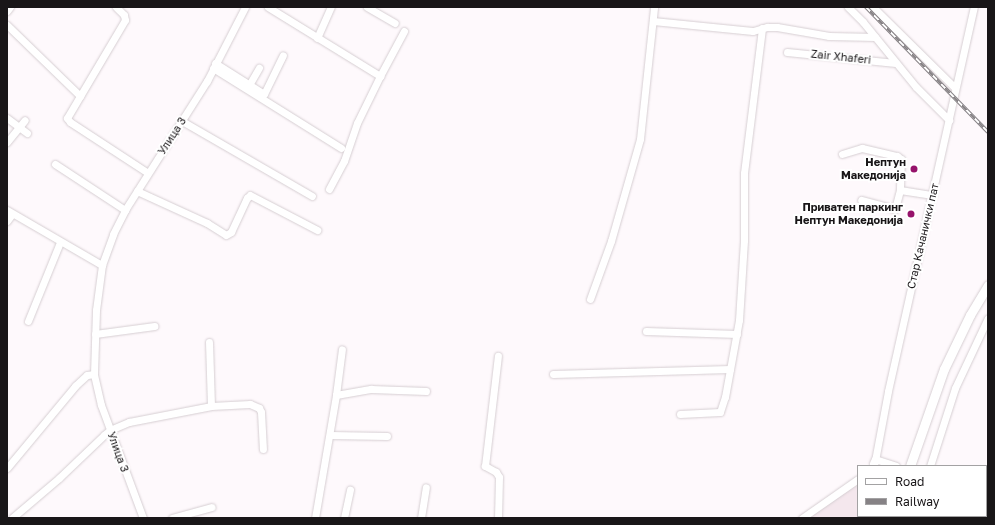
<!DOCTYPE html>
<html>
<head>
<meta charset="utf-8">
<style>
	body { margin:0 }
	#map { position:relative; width:995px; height:525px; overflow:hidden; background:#fef9fc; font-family:"Golos Text",sans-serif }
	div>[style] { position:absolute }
	.built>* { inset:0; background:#f4e7ed }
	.roads { filter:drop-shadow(0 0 1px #d6ced2) drop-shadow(0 0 1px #d6ced2) }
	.minor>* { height:7px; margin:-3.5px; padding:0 3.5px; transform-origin:3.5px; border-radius:3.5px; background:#fff }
	.tertiary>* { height:9px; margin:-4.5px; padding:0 4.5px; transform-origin:4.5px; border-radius:4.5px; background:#fff }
	.rail>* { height:3.5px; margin-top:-1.75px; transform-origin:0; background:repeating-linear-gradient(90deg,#fff 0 6px,#868285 0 12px); box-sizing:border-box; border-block:1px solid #868285 }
	.dots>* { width:11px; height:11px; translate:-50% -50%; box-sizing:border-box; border:2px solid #fff; border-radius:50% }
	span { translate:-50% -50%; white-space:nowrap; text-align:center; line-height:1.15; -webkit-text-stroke:4px #fff; paint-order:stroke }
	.street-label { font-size:11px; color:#191618 }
	.poi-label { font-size:11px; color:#191618; font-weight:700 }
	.right { translate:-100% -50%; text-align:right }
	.frame { position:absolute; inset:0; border:8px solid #191618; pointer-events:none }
	.legend { position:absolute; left:857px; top:465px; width:130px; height:52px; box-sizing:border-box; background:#fff; border:1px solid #a3a2a3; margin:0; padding:5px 7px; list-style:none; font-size:12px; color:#191618 }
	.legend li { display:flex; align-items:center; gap:8px; height:20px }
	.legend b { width:20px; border:1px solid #a3a2a3 }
</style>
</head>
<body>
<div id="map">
	<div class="built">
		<i style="clip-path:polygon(858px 484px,858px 516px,869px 516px,868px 518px,806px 518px)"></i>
	</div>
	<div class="roads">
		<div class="minor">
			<i style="left:116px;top:7px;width:11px;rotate:45deg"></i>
			<i style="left:124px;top:15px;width:5px;rotate:79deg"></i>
			<i style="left:125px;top:20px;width:114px;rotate:120.6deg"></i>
			<i style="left:67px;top:118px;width:5px;rotate:53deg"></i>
			<i style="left:70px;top:122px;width:93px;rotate:33.2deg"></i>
			<i style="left:268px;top:7px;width:132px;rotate:31.6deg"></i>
			<i style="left:380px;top:76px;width:51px;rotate:-61.9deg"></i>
			<i style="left:367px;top:7px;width:32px;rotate:30deg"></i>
			<i style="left:848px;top:7px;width:21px;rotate:45deg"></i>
			<i style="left:863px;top:22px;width:84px;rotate:50.8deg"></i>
			<i style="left:916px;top:87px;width:47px;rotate:45deg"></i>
			<i style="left:873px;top:7px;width:115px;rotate:44.6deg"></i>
			<i style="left:7px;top:11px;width:5px;rotate:-53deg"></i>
			<i style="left:653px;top:21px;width:100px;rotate:5.7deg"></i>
			<i style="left:753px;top:31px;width:15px;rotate:-16deg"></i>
			<i style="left:767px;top:27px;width:10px"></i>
			<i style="left:777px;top:27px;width:53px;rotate:9.8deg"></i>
			<i style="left:829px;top:36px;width:46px;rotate:1.2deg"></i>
			<i style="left:7px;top:25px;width:102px;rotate:44.2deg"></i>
			<i style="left:317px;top:38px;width:34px;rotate:-66deg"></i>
			<i style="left:787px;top:52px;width:109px;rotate:5.8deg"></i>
			<i style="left:215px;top:63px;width:58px;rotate:32.3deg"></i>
			<i style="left:264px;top:94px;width:43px;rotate:-64deg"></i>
			<i style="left:213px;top:68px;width:151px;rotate:32deg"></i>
			<i style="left:249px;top:85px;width:20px;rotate:-60deg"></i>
			<i style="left:7px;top:118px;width:25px;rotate:37deg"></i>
			<i style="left:182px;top:121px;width:150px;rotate:30deg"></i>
			<i style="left:7px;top:142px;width:28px;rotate:-51deg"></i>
			<i style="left:842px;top:154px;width:21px;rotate:-17deg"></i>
			<i style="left:862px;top:148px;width:36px;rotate:13deg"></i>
			<i style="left:897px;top:156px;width:5px;rotate:37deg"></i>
			<i style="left:901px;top:159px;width:31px;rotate:92deg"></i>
			<i style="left:900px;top:190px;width:20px;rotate:105deg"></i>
			<i style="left:895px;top:209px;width:35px;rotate:-165deg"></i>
			<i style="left:55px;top:164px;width:84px;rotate:33.3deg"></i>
			<i style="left:329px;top:189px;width:32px;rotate:-62deg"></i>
			<i style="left:344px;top:161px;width:40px;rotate:-71.1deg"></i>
			<i style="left:357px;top:123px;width:52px;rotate:-63.9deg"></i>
			<i style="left:900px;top:190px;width:33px;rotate:9deg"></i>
			<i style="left:137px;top:191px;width:77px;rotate:24.6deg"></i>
			<i style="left:207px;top:223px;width:22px;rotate:32deg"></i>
			<i style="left:226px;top:235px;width:6px;rotate:-31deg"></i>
			<i style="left:231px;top:232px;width:38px;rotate:-65deg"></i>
			<i style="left:247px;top:198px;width:4px;rotate:-45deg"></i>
			<i style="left:250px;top:195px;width:76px;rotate:27.6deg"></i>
			<i style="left:7px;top:210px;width:110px;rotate:30.1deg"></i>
			<i style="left:7px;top:221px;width:9px;rotate:-54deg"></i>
			<i style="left:590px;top:299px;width:62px;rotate:-70.1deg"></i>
			<i style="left:611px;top:241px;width:106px;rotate:-74.1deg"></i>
			<i style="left:640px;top:139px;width:133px;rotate:-83.9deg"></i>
			<i style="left:28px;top:321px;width:85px;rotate:-67.9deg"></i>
			<i style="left:646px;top:331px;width:91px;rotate:1.9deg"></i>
			<i style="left:95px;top:334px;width:60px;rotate:-7.7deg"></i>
			<i style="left:209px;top:342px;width:64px;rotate:88.2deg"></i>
			<i style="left:553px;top:374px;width:177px;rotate:-1.6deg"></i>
			<i style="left:336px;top:395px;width:46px;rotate:-82.6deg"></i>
			<i style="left:680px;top:414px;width:40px;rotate:-2.9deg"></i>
			<i style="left:720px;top:412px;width:16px;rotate:-72deg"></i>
			<i style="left:725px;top:397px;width:78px;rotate:-79.7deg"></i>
			<i style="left:739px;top:320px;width:80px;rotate:-86.4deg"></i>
			<i style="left:744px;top:240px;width:67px;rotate:-90deg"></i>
			<i style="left:744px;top:173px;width:146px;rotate:-82.9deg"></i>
			<i style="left:330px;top:435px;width:57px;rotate:1deg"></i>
			<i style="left:873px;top:463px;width:4px;rotate:-63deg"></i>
			<i style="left:875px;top:459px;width:22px;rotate:18deg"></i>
			<i style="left:874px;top:466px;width:76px;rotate:-79.4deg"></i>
			<i style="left:888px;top:391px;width:394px;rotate:-77.4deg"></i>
			<i style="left:930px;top:466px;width:82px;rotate:-72.2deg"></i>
			<i style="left:955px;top:388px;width:77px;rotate:-64.8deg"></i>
			<i style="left:7px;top:468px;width:107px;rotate:-50.3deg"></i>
			<i style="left:75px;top:386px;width:16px;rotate:-43deg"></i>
			<i style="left:87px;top:375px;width:7px;rotate:-8deg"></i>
			<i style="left:986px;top:480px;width:2px"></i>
			<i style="left:12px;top:518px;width:62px;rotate:-40.4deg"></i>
			<i style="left:59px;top:478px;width:62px;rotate:-43.7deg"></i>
			<i style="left:104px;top:435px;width:8px;rotate:-40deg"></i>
			<i style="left:110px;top:430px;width:21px;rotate:-23deg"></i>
			<i style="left:129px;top:422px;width:84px;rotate:-11deg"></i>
			<i style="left:211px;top:406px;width:39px;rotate:-3deg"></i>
			<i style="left:250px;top:404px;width:10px;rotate:24deg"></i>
			<i style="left:259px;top:408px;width:4px;rotate:63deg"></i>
			<i style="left:261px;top:412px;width:37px;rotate:87deg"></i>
			<i style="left:143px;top:518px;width:121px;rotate:-110.4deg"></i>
			<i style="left:101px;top:405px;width:32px;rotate:-103deg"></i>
			<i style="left:94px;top:374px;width:64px;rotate:-88.2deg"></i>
			<i style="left:96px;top:310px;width:45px;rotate:-82.4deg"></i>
			<i style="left:102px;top:265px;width:33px;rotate:-70deg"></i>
			<i style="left:113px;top:234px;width:27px;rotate:-63deg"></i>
			<i style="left:125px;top:210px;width:153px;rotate:-57.6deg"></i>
			<i style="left:207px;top:81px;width:83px;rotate:-62.8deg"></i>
			<i style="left:172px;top:518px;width:41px;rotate:-15.4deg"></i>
			<i style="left:315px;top:518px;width:125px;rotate:-80.3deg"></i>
			<i style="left:336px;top:395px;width:36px;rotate:-10deg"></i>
			<i style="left:371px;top:389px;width:55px;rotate:2.1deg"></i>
			<i style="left:344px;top:518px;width:29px;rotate:-78deg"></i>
			<i style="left:421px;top:518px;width:31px;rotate:-81deg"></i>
			<i style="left:498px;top:518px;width:41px;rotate:-88.6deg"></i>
			<i style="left:499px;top:477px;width:6px;rotate:-121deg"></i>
			<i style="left:496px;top:472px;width:13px;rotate:-151deg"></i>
			<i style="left:485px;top:466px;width:111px;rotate:-83.3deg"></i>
			<i style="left:802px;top:518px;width:68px;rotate:-34.9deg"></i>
			<i style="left:861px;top:518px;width:2px;rotate:-63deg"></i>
			<i style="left:911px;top:518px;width:2px;rotate:-63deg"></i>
			<i style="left:970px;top:518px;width:14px;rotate:-8deg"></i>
		</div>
		<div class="tertiary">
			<i style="left:910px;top:466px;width:103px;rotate:-70.7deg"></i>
			<i style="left:944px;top:369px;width:60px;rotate:-64.3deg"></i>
			<i style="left:970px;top:315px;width:35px;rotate:-59deg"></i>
			<i style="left:894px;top:518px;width:2px;rotate:-63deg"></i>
		</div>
	</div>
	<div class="rail">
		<i style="left:866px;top:7px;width:175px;rotate:45.7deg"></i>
	</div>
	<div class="dots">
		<i style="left:914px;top:169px;background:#96136b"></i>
		<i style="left:911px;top:214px;background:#96136b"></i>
	</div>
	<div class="street-label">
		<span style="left:841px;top:57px;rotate:6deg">Zair Xhaferi</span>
		<span style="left:172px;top:136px;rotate:-57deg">Улица 3</span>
		<span style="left:923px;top:236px;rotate:-77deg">Стар Качанички пат</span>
		<span style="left:118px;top:452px;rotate:70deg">Улица 3</span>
	</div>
	<div class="poi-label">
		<span class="right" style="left:906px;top:169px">Нептун<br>Македонија</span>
		<span class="right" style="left:903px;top:214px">Приватен паркинг<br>Нептун Македонија</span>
	</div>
	<div class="frame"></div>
	<ul class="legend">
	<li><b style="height:5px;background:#fff"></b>Road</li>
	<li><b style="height:5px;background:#868285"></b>Railway</li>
	</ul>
</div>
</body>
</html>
